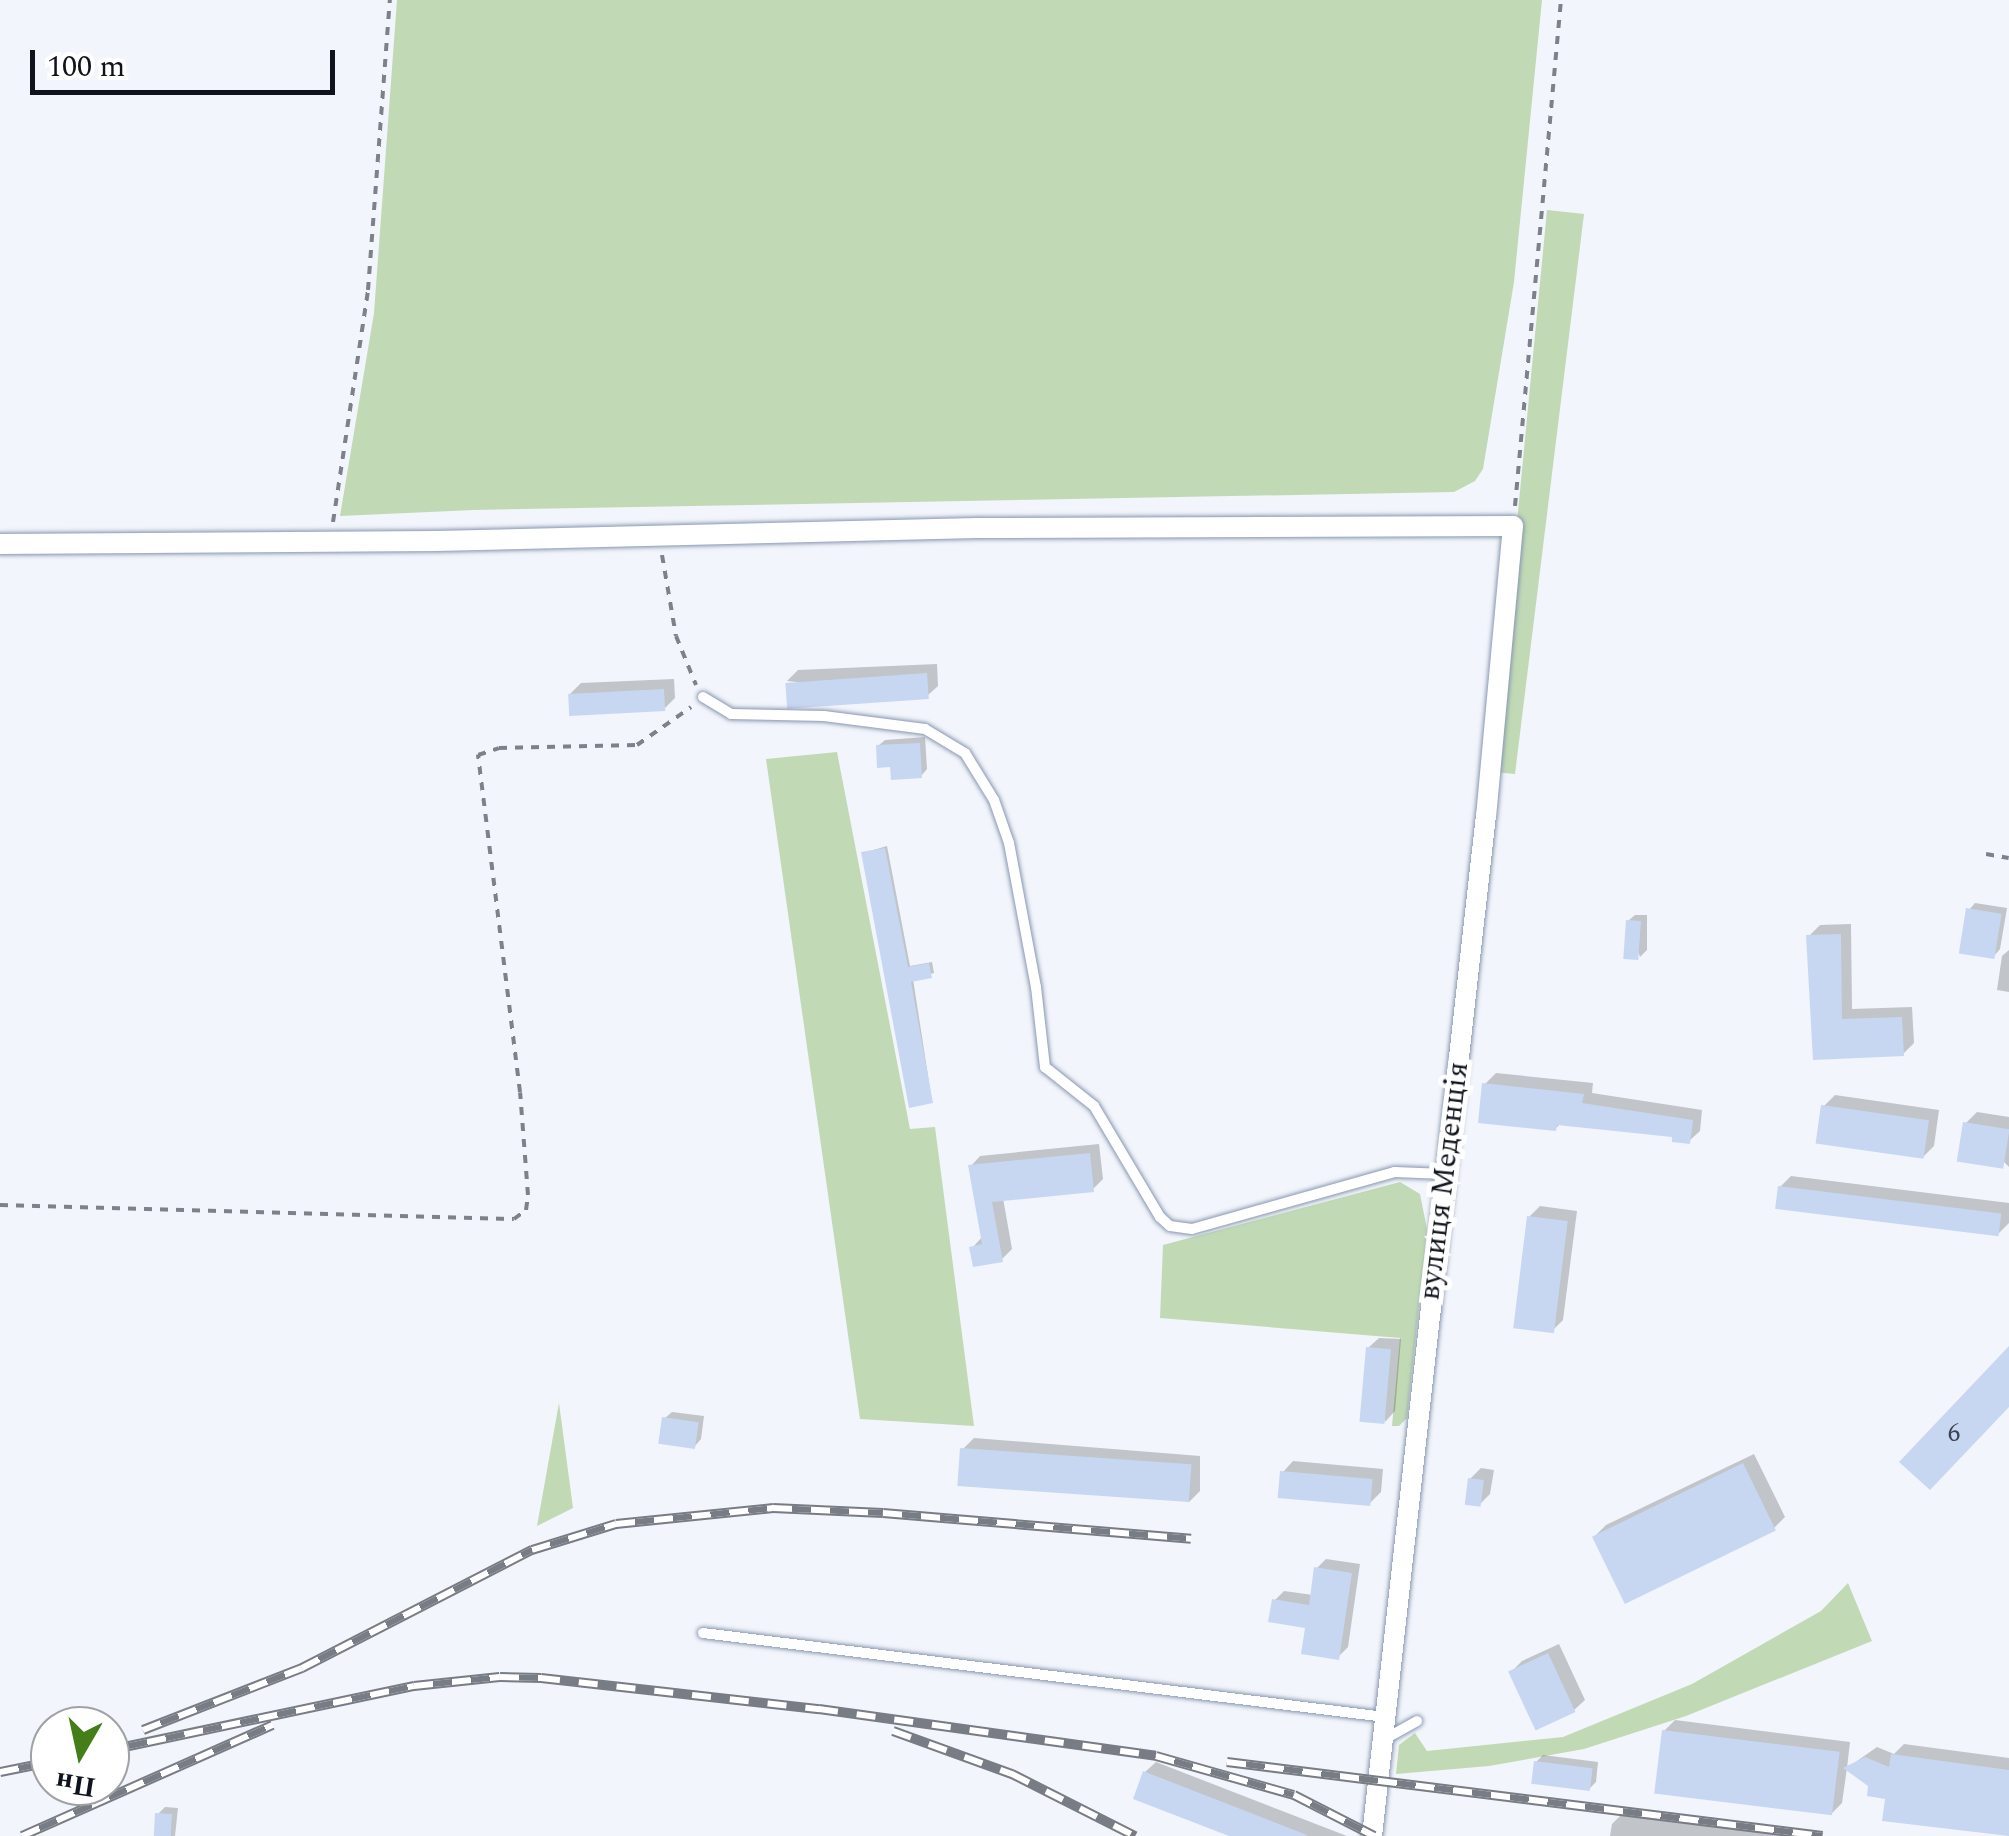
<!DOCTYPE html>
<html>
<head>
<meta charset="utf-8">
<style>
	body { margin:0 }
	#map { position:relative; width:2009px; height:1836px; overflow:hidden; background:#f2f5fb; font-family:Spectral,serif }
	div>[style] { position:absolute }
	.green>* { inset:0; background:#c1dab5 }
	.shadow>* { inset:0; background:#0003 }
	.building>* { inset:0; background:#c7d7f2; transform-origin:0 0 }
	.path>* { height:4px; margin-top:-2px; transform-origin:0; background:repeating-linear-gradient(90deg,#7d8189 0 8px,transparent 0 16px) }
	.roads { filter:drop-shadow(0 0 2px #8997b1) drop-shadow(0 0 2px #8997b1) }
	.service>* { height:10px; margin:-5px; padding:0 5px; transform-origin:5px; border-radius:5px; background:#fff }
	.minor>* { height:20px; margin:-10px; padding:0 10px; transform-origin:10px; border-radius:10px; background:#fff }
	.rail>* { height:10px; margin-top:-5px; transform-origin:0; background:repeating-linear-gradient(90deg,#fff 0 19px,#787c84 0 38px); box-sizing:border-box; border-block:2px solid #787c84 }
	span { translate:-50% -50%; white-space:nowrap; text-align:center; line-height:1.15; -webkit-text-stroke:10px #fff; paint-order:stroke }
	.number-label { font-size:25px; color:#3c4452 }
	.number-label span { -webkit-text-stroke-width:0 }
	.street-label { font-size:30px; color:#0e131c }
	.north { position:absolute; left:30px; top:1706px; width:100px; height:100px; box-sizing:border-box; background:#fff; border:2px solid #9fa1a4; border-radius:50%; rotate:189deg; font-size:28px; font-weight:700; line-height:40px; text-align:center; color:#0e131c }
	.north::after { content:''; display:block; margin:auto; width:35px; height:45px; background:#447e19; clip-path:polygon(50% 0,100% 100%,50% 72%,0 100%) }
	.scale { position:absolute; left:30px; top:50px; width:305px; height:45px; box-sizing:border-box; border:5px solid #0e131c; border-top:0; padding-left:12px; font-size:30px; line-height:35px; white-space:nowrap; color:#0e131c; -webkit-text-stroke:8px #fff; paint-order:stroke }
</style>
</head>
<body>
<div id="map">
	<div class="green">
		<i style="clip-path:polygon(397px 0,1542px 0,1514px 282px,1483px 469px,1475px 481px,1454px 492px,473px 510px,340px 516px,374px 313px)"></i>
		<i style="clip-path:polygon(1547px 210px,1584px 214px,1515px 774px,1493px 772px)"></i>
		<i style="clip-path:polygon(837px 752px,910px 1129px,935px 1127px,974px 1426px,860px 1419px,766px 759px)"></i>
		<i style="clip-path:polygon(1400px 1182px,1420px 1194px,1427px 1229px,1407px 1418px,1399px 1426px,1392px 1426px,1400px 1338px,1160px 1318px,1163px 1245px)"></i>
		<i style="clip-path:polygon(559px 1403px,573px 1508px,537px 1526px)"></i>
		<i style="clip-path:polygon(1848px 1583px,1872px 1641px,1686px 1716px,1584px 1749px,1489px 1766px,1396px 1774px,1399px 1745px,1415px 1733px,1427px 1751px,1563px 1737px,1692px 1684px,1821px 1611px)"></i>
	</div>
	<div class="shadow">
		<i style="clip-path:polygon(937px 664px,938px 686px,927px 696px,787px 681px,798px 670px)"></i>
		<i style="clip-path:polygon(674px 679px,675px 698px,664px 709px,570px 694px,581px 683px)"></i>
		<i style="clip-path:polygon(925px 737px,927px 769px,921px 776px,893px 764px,878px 746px,885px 740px)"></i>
		<i style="clip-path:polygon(887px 846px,910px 966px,932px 962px,934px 973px,913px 979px,932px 1101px,863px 853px)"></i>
		<i style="clip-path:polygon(1975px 903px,2007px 908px,2000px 949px,1994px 956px,1969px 910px)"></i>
		<i style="clip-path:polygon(1635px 915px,1647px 915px,1647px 950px,1640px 957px,1628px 921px)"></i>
		<i style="clip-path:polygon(1851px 924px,1852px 1009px,1912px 1007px,1914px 1043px,1903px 1054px,1815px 1057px,1809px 936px,1820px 925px)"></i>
		<i style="clip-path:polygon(2009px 950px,2009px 992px,1997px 990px,2002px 956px)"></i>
		<i style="clip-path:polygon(1496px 1073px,1593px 1083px,1592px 1093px,1702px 1110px,1700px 1131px,1689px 1141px,1675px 1135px,1561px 1123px,1555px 1129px,1485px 1084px)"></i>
		<i style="clip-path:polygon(1835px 1095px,1939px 1110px,1934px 1146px,1923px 1157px,1824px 1106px)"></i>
		<i style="clip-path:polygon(1977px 1112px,2009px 1117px,2009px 1167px,1966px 1123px)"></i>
		<i style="clip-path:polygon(1099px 1144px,1103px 1179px,1093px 1189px,1003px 1198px,1012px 1249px,1002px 1259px,972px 1248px,983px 1236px,971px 1166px,980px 1156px)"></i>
		<i style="clip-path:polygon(1791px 1176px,2009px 1203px,2009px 1223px,1998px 1234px,1780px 1187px)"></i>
		<i style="clip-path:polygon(1540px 1206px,1577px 1211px,1563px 1320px,1552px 1331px,1529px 1217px)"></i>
		<i style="clip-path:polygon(1379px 1338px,1401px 1339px,1395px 1411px,1385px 1422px,1368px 1348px)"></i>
		<i style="clip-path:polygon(672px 1412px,704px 1416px,701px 1439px,695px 1446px,665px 1418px)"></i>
		<i style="clip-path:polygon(974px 1438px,1200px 1456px,1200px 1491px,1189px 1502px,963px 1449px)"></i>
		<i style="clip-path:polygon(1754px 1454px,1785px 1517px,1774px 1528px,1595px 1536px,1606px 1525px)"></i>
		<i style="clip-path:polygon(1293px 1461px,1383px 1469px,1381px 1492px,1370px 1503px,1283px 1472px)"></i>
		<i style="clip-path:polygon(1481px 1468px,1494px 1470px,1490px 1494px,1479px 1505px,1470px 1479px)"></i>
		<i style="clip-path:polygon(1326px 1559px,1360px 1564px,1348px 1647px,1338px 1657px,1308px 1626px,1274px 1601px,1284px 1591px,1313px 1595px,1316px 1569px)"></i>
		<i style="clip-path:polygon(1559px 1644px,1585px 1700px,1574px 1710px,1511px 1672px,1522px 1661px)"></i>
		<i style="clip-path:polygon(1675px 1720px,1850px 1742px,1847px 1768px,1877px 1747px,1894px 1754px,1904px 1744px,2009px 1758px,2009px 1836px,1888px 1797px,1847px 1768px,1842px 1803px,1831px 1814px,1664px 1731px)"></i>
		<i style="clip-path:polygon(1543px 1755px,1598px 1762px,1596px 1782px,1589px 1789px,1536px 1762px)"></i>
		<i style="clip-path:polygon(1156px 1762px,1347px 1836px,1236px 1836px,1145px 1772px)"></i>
		<i style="clip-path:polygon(165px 1807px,178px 1808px,175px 1836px,156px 1836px,158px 1814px)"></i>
		<i style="clip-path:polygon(1623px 1813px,1793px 1836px,1610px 1836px,1612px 1824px)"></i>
	</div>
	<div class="building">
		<i style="left:927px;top:673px;width:26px;height:142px;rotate:86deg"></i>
		<i style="left:664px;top:689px;width:22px;height:96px;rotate:87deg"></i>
		<i style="clip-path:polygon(920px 743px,922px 778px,891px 780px,890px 767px,877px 768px,876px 745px)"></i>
		<i style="clip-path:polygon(885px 848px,908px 967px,929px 963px,932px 978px,911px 982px,933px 1103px,909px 1108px,861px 852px)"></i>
		<i style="left:1966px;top:908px;width:36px;height:46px;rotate:9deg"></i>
		<i style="left:1626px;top:920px;width:15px;height:39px;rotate:4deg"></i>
		<i style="clip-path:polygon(1841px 934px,1842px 1019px,1902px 1017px,1904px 1056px,1813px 1060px,1806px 935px)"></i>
		<i style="clip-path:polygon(1482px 1083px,1584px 1094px,1582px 1103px,1693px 1120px,1690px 1144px,1672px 1142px,1672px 1137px,1557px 1125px,1556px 1131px,1478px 1123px)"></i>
		<i style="left:1821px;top:1105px;width:109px;height:39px;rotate:8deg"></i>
		<i style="left:1963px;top:1122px;width:47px;height:40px;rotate:9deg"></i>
		<i style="clip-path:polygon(1090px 1153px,1094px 1192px,992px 1202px,1003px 1262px,973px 1267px,969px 1247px,982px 1244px,968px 1165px)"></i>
		<i style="left:1778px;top:1186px;width:225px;height:23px;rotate:7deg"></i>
		<i style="left:1527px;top:1216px;width:41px;height:113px;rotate:7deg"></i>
		<i style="clip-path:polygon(2009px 1346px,2009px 1407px,1930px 1490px,1899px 1462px)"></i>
		<i style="left:1366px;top:1347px;width:25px;height:75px;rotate:5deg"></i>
		<i style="left:662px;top:1417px;width:37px;height:27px;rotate:8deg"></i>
		<i style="left:960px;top:1448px;width:232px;height:38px;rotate:4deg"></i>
		<i style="left:1743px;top:1463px;width:75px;height:168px;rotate:64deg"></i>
		<i style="left:1280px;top:1471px;width:93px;height:27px;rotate:5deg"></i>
		<i style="left:1468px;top:1478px;width:16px;height:27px;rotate:7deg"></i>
		<i style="clip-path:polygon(1314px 1567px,1352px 1573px,1339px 1660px,1301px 1654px,1305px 1628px,1268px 1622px,1272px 1599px,1309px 1605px)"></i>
		<i style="left:1548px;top:1653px;width:65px;height:44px;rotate:65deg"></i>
		<i style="left:1662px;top:1730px;width:179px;height:64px;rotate:7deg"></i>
		<i style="clip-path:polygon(1891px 1754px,2009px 1770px,2009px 1836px,1882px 1821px,1885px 1799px,1867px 1796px,1868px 1786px,1843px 1768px,1865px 1757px,1889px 1767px)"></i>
		<i style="left:1534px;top:1761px;width:59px;height:23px;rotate:7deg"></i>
		<i style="clip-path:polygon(1143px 1771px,1307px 1835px,1307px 1836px,1229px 1836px,1133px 1799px)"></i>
		<i style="left:155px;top:1813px;width:17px;height:23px;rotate:3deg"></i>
	</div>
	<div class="path">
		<i style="left:1515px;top:506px;width:508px;rotate:-84.81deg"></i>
		<i style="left:333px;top:522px;width:235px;rotate:-81.4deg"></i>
		<i style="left:368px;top:290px;width:291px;rotate:-85.7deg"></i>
		<i style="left:662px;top:555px;width:82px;rotate:80.2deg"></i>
		<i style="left:676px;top:636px;width:53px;rotate:67.8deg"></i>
		<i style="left:1986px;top:854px;width:23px;rotate:10deg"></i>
		<i style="left:0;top:1205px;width:514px;rotate:1.56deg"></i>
		<i style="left:514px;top:1219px;width:15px;rotate:-37deg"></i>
		<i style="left:526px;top:1210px;width:15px;rotate:-82deg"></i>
		<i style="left:528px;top:1195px;width:103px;rotate:-94.4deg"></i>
		<i style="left:520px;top:1092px;width:340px;rotate:-97.1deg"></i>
		<i style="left:478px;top:755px;width:22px;rotate:-18deg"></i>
		<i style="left:499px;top:748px;width:138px;rotate:-1.2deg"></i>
		<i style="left:637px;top:745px;width:66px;rotate:-35.1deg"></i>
	</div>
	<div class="roads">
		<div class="service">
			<i style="left:703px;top:697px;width:33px;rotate:31deg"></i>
			<i style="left:731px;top:714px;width:93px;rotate:1.2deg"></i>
			<i style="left:824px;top:716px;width:102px;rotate:7.3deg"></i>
			<i style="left:925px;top:729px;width:47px;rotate:31deg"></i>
			<i style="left:965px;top:753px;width:55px;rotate:58.3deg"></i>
			<i style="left:994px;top:800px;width:46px;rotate:70.8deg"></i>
			<i style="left:1009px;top:843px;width:147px;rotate:79.4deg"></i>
			<i style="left:1036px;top:987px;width:81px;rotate:83.6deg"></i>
			<i style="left:1045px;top:1067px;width:63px;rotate:38.5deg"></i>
			<i style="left:1094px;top:1106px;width:129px;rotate:59.3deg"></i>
			<i style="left:1160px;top:1217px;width:13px;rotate:42deg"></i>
			<i style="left:1170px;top:1226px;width:22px;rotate:8deg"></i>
			<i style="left:1192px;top:1229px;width:211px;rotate:-15.7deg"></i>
			<i style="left:1395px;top:1172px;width:50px;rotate:2.3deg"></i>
			<i style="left:703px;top:1633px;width:687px;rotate:7.02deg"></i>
			<i style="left:1383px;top:1740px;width:39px;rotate:-29deg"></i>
		</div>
		<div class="minor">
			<i style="left:0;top:544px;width:436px;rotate:-0.4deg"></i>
			<i style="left:436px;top:541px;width:541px;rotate:-1.38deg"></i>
			<i style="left:977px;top:528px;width:536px;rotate:-0.21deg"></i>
			<i style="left:1513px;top:526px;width:290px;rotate:95.3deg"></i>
			<i style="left:1486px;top:815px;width:1027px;rotate:96.37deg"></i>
		</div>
	</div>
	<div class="rail">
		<i style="left:143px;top:1730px;width:171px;rotate:-21.3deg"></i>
		<i style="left:302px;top:1668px;width:259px;rotate:-27.2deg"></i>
		<i style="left:532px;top:1550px;width:88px;rotate:-17.2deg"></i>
		<i style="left:616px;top:1524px;width:158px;rotate:-5.8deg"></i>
		<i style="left:773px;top:1508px;width:110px;rotate:2.6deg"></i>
		<i style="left:883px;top:1513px;width:309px;rotate:4.8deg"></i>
		<i style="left:893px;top:1731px;width:127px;rotate:19.9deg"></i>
		<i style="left:1012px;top:1774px;width:138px;rotate:26.8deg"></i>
		<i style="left:110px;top:1750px;width:311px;rotate:-11.9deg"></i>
		<i style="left:414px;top:1686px;width:86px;rotate:-6deg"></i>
		<i style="left:500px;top:1677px;width:41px;rotate:1.4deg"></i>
		<i style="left:541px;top:1678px;width:280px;rotate:6.4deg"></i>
		<i style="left:819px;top:1709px;width:340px;rotate:7.9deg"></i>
		<i style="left:1156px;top:1756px;width:143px;rotate:15.8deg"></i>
		<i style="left:1294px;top:1795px;width:90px;rotate:27.1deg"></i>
		<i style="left:1227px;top:1762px;width:600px;rotate:7.09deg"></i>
		<i style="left:0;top:1772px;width:51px;rotate:-11.3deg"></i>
		<i style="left:22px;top:1836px;width:274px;rotate:-23.9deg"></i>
	</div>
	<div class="number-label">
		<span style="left:1954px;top:1434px">6</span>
	</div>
	<div class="street-label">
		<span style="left:1444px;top:1181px;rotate:-83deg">вулиця Меденція</span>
	</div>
	<div class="north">Пн</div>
	<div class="scale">100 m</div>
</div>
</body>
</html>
